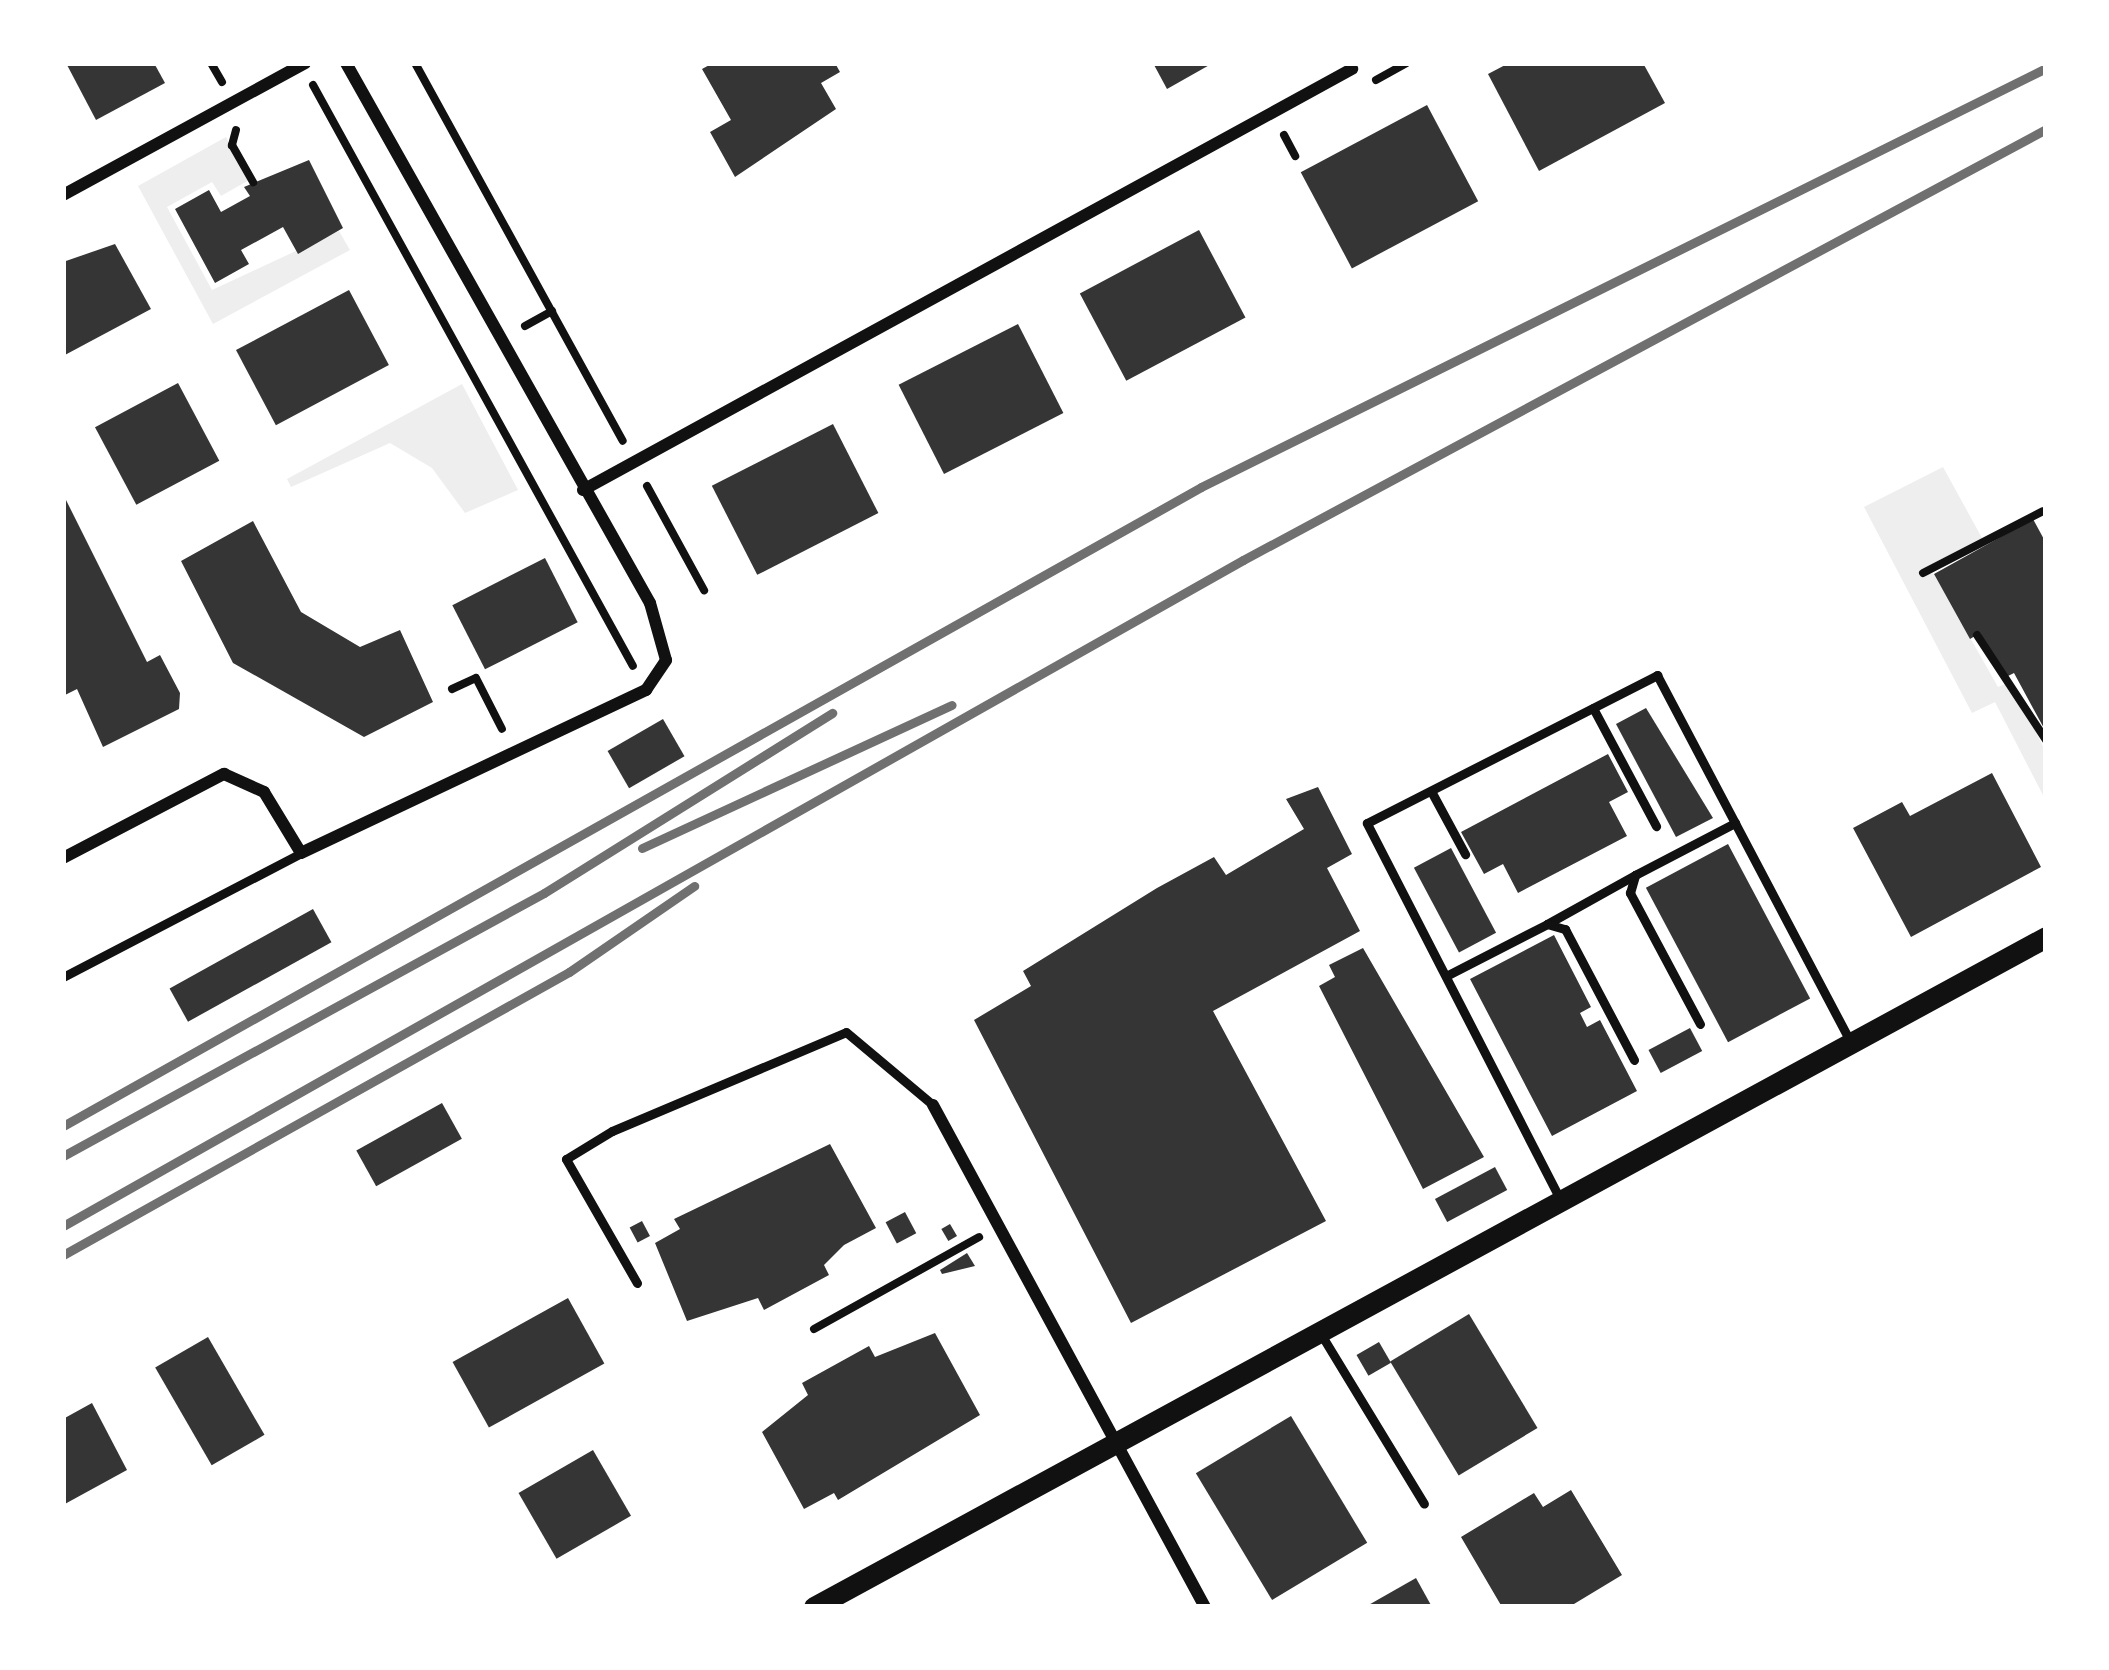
<!DOCTYPE html>
<html>
<head>
<meta charset="utf-8">
<style>
	body { margin:0 }
	#map { position:relative; width:2109px; height:1670px; overflow:hidden; background:#fff; font-family:Manrope,sans-serif }
	div>[style] { position:absolute }
	.green>* { inset:0; background:#eee }
	.building>* { inset:0; background:#353535; transform-origin:0 0 }
	.path>* { height:8px; margin:-4px; padding:0 4px; transform-origin:4px; border-radius:4px; background:#111 }
	.service>* { height:9px; margin:-4.5px; padding:0 4.5px; transform-origin:4.5px; border-radius:4.5px; background:#111 }
	.minor>* { height:12px; margin:-6px; padding:0 6px; transform-origin:6px; border-radius:6px; background:#111 }
	.tertiary>* { height:21px; margin:-10.5px; padding:0 10.5px; transform-origin:10.5px; border-radius:10.5px; background:#111 }
	.rail>* { height:9px; margin:-4.5px; padding:0 4.5px; transform-origin:4.5px; border-radius:4.5px; background:#707070 }
	span { translate:-50% -50%; white-space:nowrap; text-align:center; line-height:1.15; -webkit-text-stroke:9px #fff; paint-order:stroke }
	.frame { position:absolute; inset:0; border:66px solid #fff; pointer-events:none }
</style>
</head>
<body>
<div id="map">
	<div class="green">
		<i style="clip-path:polygon(226px 137px,249px 180px,221px 196px,212px 182px,167px 207px,212px 290px,339px 231px,350px 250px,213px 324px,138px 186px)"></i>
		<i style="clip-path:polygon(462px 384px,518px 490px,465px 513px,432px 468px,390px 443px,291px 487px,287px 479px)"></i>
		<i style="clip-path:polygon(1943px 467px,1982px 538px,1919px 571px,1934px 574px,1998px 687px,2010px 682px,2046px 752px,2046px 801px,1995px 702px,1972px 713px,1864px 507px)"></i>
	</div>
	<div class="building">
		<i style="clip-path:polygon(66px 63px,154px 63px,165px 83px,96px 120px)"></i>
		<i style="clip-path:polygon(713px 63px,835px 63px,840px 72px,821px 83px,836px 109px,735px 177px,710px 132px,731px 120px,702px 69px)"></i>
		<i style="clip-path:polygon(1153px 63px,1213px 63px,1167px 89px)"></i>
		<i style="clip-path:polygon(1509px 63px,1643px 63px,1665px 103px,1539px 171px,1488px 74px)"></i>
		<i style="left:1427px;top:105px;width:109px;height:143px;rotate:62deg"></i>
		<i style="clip-path:polygon(309px 160px,343px 228px,298px 254px,283px 227px,241px 250px,249px 264px,215px 283px,175px 209px,209px 190px,221px 212px,250px 196px,244px 187px)"></i>
		<i style="left:1199px;top:230px;width:99px;height:135px;rotate:62deg"></i>
		<i style="clip-path:polygon(115px 244px,151px 309px,63px 356px,63px 262px)"></i>
		<i style="left:349px;top:290px;width:85px;height:128px;rotate:62deg"></i>
		<i style="left:1018px;top:324px;width:100px;height:134px;rotate:63deg"></i>
		<i style="left:178px;top:383px;width:88px;height:94px;rotate:62deg"></i>
		<i style="left:833px;top:424px;width:100px;height:136px;rotate:63deg"></i>
		<i style="clip-path:polygon(63px 494px,147px 662px,160px 655px,180px 693px,179px 709px,103px 747px,77px 689px,63px 696px)"></i>
		<i style="clip-path:polygon(2033px 519px,2046px 543px,2046px 732px,2014px 673px,2004px 678px,1980px 633px,1970px 639px,1934px 574px)"></i>
		<i style="clip-path:polygon(253px 521px,301px 612px,360px 647px,400px 630px,433px 702px,364px 737px,233px 663px,181px 561px)"></i>
		<i style="left:545px;top:558px;width:72px;height:104px;rotate:63deg"></i>
		<i style="clip-path:polygon(1646px 708px,1713px 818px,1676px 837px,1616px 724px)"></i>
		<i style="left:663px;top:719px;width:43px;height:64px;rotate:60deg"></i>
		<i style="clip-path:polygon(1608px 754px,1628px 792px,1609px 802px,1627px 836px,1518px 893px,1503px 864px,1484px 874px,1461px 832px)"></i>
		<i style="clip-path:polygon(1992px 773px,2041px 867px,1911px 937px,1853px 828px,1902px 802px,1910px 816px)"></i>
		<i style="clip-path:polygon(1318px 787px,1352px 854px,1327px 868px,1360px 931px,1213px 1011px,1326px 1221px,1131px 1323px,974px 1020px,1031px 986px,1023px 971px,1157px 888px,1214px 857px,1226px 875px,1304px 829px,1286px 799px)"></i>
		<i style="left:1728px;top:844px;width:175px;height:93px;rotate:62deg"></i>
		<i style="left:1451px;top:848px;width:96px;height:42px;rotate:62deg"></i>
		<i style="left:313px;top:909px;width:38px;height:164px;rotate:61deg"></i>
		<i style="clip-path:polygon(1554px 935px,1591px 1007px,1580px 1013px,1587px 1027px,1600px 1020px,1637px 1091px,1552px 1136px,1470px 979px)"></i>
		<i style="clip-path:polygon(1363px 948px,1484px 1157px,1423px 1189px,1319px 986px,1335px 977px,1329px 965px)"></i>
		<i style="left:1690px;top:1028px;width:26px;height:47px;rotate:62deg"></i>
		<i style="left:442px;top:1103px;width:41px;height:98px;rotate:61deg"></i>
		<i style="clip-path:polygon(830px 1144px,876px 1228px,844px 1245px,824px 1265px,829px 1275px,764px 1310px,758px 1298px,687px 1321px,655px 1243px,680px 1229px,674px 1219px)"></i>
		<i style="left:1495px;top:1167px;width:26px;height:68px;rotate:62deg"></i>
		<i style="left:905px;top:1212px;width:24px;height:22px;rotate:62deg"></i>
		<i style="left:642px;top:1221px;width:17px;height:14px;rotate:62deg"></i>
		<i style="left:950px;top:1224px;width:14px;height:10px;rotate:60deg"></i>
		<i style="clip-path:polygon(967px 1253px,975px 1266px,942px 1274px,940px 1270px)"></i>
		<i style="left:568px;top:1298px;width:75px;height:132px;rotate:61deg"></i>
		<i style="left:1469px;top:1314px;width:133px;height:92px;rotate:59deg"></i>
		<i style="clip-path:polygon(935px 1333px,980px 1415px,838px 1500px,834px 1493px,804px 1509px,762px 1432px,808px 1395px,802px 1383px,869px 1346px,875px 1357px)"></i>
		<i style="left:208px;top:1337px;width:113px;height:61px;rotate:60deg"></i>
		<i style="left:1379px;top:1342px;width:24px;height:26px;rotate:60deg"></i>
		<i style="clip-path:polygon(92px 1403px,127px 1470px,63px 1505px,63px 1419px)"></i>
		<i style="left:1291px;top:1416px;width:148px;height:111px;rotate:59deg"></i>
		<i style="left:593px;top:1450px;width:76px;height:86px;rotate:60deg"></i>
		<i style="clip-path:polygon(1571px 1490px,1622px 1575px,1569px 1607px,1502px 1607px,1461px 1537px,1534px 1493px,1543px 1507px)"></i>
		<i style="clip-path:polygon(1416px 1578px,1432px 1607px,1365px 1607px)"></i>
	</div>
	<div class="path">
		<i style="left:211px;top:63px;width:22px;rotate:60deg"></i>
		<i style="left:415px;top:63px;width:431px;rotate:61.2deg"></i>
		<i style="left:1376px;top:80px;width:35px;rotate:-29deg"></i>
		<i style="left:313px;top:85px;width:663px;rotate:61.16deg"></i>
		<i style="left:236px;top:130px;width:16px;rotate:105deg"></i>
		<i style="left:232px;top:145px;width:43px;rotate:60.4deg"></i>
		<i style="left:1284px;top:135px;width:24px;rotate:62deg"></i>
		<i style="left:525px;top:326px;width:31px;rotate:-29deg"></i>
		<i style="left:647px;top:486px;width:119px;rotate:61.3deg"></i>
		<i style="left:1923px;top:573px;width:135px;rotate:-27.3deg"></i>
		<i style="left:1977px;top:635px;width:126px;rotate:56.7deg"></i>
		<i style="left:452px;top:689px;width:26px;rotate:-25deg"></i>
		<i style="left:476px;top:678px;width:57px;rotate:63deg"></i>
		<i style="left:814px;top:1329px;width:189px;rotate:-29.1deg"></i>
	</div>
	<div class="service">
		<i style="left:1593px;top:708px;width:134px;rotate:61.9deg"></i>
		<i style="left:1431px;top:791px;width:72px;rotate:61.6deg"></i>
		<i style="left:1547px;top:924px;width:101px;rotate:-29.1deg"></i>
		<i style="left:1446px;top:976px;width:114px;rotate:-27.2deg"></i>
		<i style="left:1547px;top:924px;width:19px;rotate:16deg"></i>
		<i style="left:1565px;top:929px;width:148px;rotate:62.2deg"></i>
		<i style="left:63px;top:977px;width:268px;rotate:-27.5deg"></i>
		<i style="left:1700px;top:1024px;width:149px;rotate:-118.1deg"></i>
		<i style="left:1630px;top:893px;width:19px;rotate:-74deg"></i>
		<i style="left:1635px;top:875px;width:113px;rotate:-27.5deg"></i>
		<i style="left:1561px;top:1201px;width:425px;rotate:-117.2deg"></i>
		<i style="left:1367px;top:823px;width:326px;rotate:-27deg"></i>
		<i style="left:1657px;top:675px;width:414px;rotate:62.2deg"></i>
		<i style="left:637px;top:1283px;width:143px;rotate:-119.8deg"></i>
		<i style="left:566px;top:1159px;width:54px;rotate:-31.3deg"></i>
		<i style="left:612px;top:1131px;width:254px;rotate:-22.9deg"></i>
		<i style="left:846px;top:1032px;width:114px;rotate:40deg"></i>
		<i style="left:1319px;top:1331px;width:202px;rotate:58.7deg"></i>
	</div>
	<div class="minor">
		<i style="left:63px;top:195px;width:276px;rotate:-28.6deg"></i>
		<i style="left:583px;top:490px;width:877px;rotate:-28.7deg"></i>
		<i style="left:63px;top:858px;width:182px;rotate:-27.6deg"></i>
		<i style="left:224px;top:774px;width:44px;rotate:24.2deg"></i>
		<i style="left:264px;top:792px;width:71px;rotate:58.8deg"></i>
		<i style="left:301px;top:853px;width:382px;rotate:-25.3deg"></i>
		<i style="left:646px;top:690px;width:36px;rotate:-56deg"></i>
		<i style="left:666px;top:660px;width:59px;rotate:-105.7deg"></i>
		<i style="left:650px;top:603px;width:620px;rotate:-119.38deg"></i>
		<i style="left:933px;top:1105px;width:571px;rotate:61.55deg"></i>
	</div>
	<div class="tertiary">
		<i style="left:814px;top:1607px;width:1402px;rotate:-28.54deg"></i>
	</div>
	<div class="rail">
		<i style="left:642px;top:848px;width:341px;rotate:-24.8deg"></i>
		<i style="left:63px;top:1126px;width:1305px;rotate:-29.31deg"></i>
		<i style="left:1201px;top:487px;width:943px;rotate:-26.37deg"></i>
		<i style="left:63px;top:1156px;width:548px;rotate:-28.67deg"></i>
		<i style="left:544px;top:893px;width:340px;rotate:-32deg"></i>
		<i style="left:63px;top:1226px;width:1355px;rotate:-29.44deg"></i>
		<i style="left:1243px;top:560px;width:911px;rotate:-28.22deg"></i>
		<i style="left:63px;top:1255px;width:580px;rotate:-29.22deg"></i>
		<i style="left:569px;top:972px;width:152px;rotate:-34.5deg"></i>
	</div>
	<div class="frame"></div>
</div>
</body>
</html>
